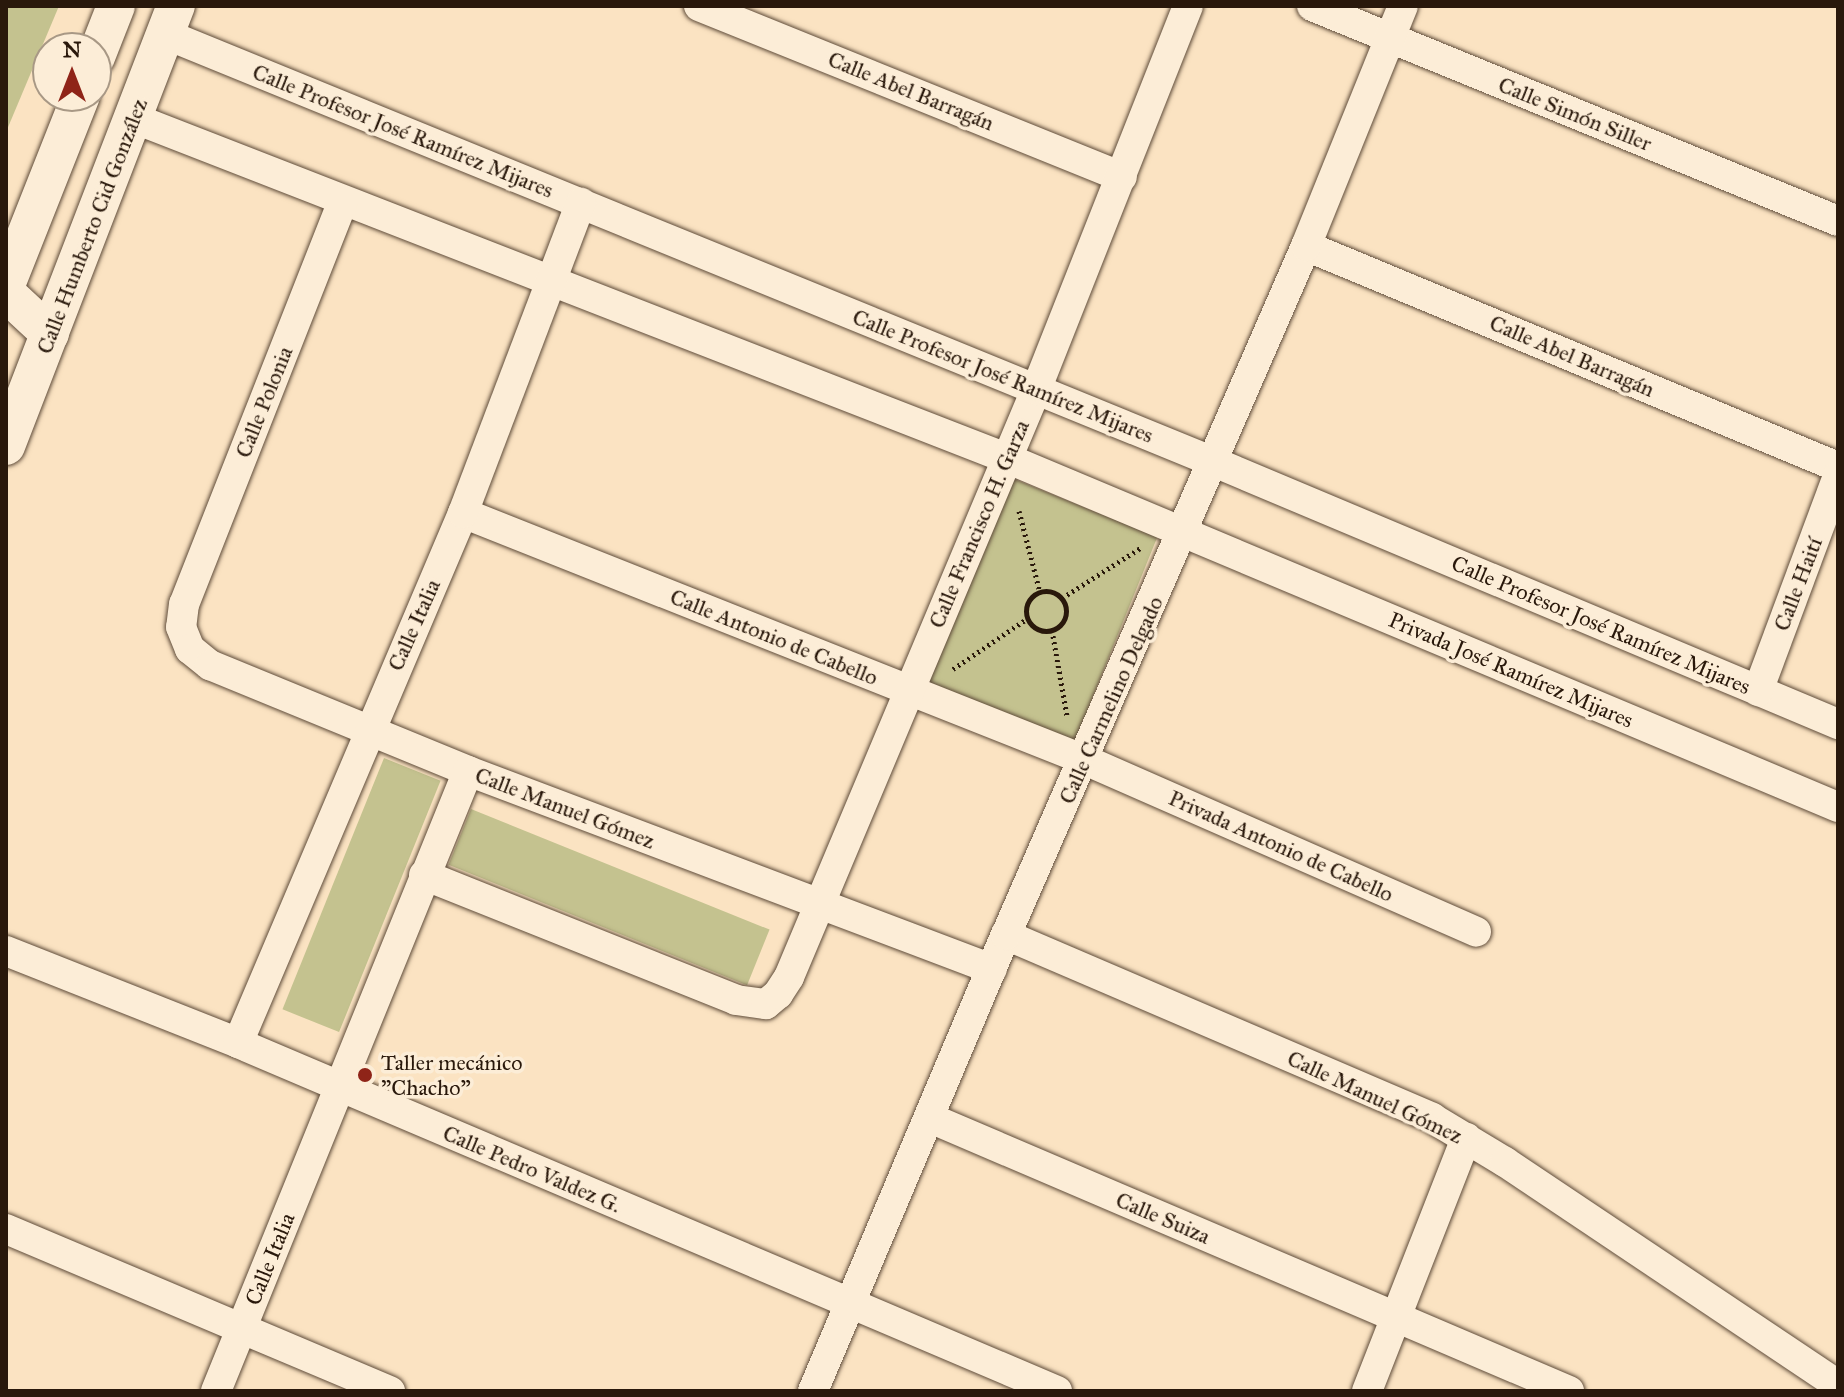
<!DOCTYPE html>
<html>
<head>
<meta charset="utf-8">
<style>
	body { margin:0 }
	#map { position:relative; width:1844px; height:1397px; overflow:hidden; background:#fbe3c2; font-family:"IM FELL Great Primer",serif }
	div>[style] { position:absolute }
	.green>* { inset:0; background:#c4c28f; transform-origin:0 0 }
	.path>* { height:5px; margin-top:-2.5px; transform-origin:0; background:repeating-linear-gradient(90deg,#29180b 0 2px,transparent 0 6px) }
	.path>.ring { margin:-2.5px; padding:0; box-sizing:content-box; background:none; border:5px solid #29180b; border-radius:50% }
	.roads { filter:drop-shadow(0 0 2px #5e4b39) drop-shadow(0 0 2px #5e4b39) }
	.minor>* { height:30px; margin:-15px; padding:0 15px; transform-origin:15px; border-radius:15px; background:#fcedd7 }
	.tertiary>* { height:38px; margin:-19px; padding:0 19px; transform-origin:19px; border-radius:19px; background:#fcedd7 }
	.dots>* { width:22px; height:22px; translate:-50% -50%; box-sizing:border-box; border:4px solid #fcedd7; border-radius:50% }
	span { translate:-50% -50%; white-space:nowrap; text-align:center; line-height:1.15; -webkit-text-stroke:7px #fcedd7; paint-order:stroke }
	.street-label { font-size:22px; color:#29180b }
	.poi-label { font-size:22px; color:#29180b }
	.left { translate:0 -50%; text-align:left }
	.frame { position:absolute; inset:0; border:8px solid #29180b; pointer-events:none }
	.north { position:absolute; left:32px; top:32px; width:80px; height:80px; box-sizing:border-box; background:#fcedd7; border:2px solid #a89885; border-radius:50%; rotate:0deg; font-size:22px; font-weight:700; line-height:32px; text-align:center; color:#29180b }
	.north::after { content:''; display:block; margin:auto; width:28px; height:36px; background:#8f2418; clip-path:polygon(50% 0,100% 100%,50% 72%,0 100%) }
</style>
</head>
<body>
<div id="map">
	<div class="green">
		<i style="clip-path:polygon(6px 6px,59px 6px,6px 132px)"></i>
		<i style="left:1009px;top:477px;width:160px;height:229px;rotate:22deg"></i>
		<i style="left:384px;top:758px;width:61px;height:271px;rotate:22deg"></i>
		<i style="left:471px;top:809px;width:322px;height:60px;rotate:22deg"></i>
	</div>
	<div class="path">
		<i style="left:1019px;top:511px;width:84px;rotate:75.5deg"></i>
		<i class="ring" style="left:1026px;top:591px;width:35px;height:35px"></i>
		<i style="left:1062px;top:598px;width:95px;rotate:-32.5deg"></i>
		<i style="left:1052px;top:630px;width:87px;rotate:80.1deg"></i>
		<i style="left:953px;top:669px;width:91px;rotate:-34.2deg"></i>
	</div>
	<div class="roads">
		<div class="minor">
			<i style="left:699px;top:6px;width:456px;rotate:22deg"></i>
			<i style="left:1312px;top:6px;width:568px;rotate:22.23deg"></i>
			<i style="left:165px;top:34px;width:1133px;rotate:22.2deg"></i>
			<i style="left:1214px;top:462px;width:677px;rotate:22.78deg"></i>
			<i style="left:133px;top:118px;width:937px;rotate:21.28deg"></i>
			<i style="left:1006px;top:458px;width:902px;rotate:22.76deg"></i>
			<i style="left:343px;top:201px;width:433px;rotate:111.5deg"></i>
			<i style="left:184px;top:604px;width:23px;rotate:97deg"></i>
			<i style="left:181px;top:627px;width:24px;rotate:68deg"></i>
			<i style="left:190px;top:649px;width:26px;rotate:39deg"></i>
			<i style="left:210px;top:665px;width:279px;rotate:22.3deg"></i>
			<i style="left:468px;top:771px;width:560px;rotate:20.7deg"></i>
			<i style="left:1306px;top:246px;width:576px;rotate:22.56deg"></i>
			<i style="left:463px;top:513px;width:669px;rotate:21.66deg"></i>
			<i style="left:1085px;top:760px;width:427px;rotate:23.7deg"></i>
			<i style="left:1758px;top:691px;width:229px;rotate:-69.6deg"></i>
			<i style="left:424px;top:875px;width:336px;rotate:21.8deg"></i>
			<i style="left:736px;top:1000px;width:30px;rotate:8deg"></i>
			<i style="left:766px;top:1004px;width:16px;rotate:-40deg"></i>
			<i style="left:778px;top:994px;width:20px;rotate:-57deg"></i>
			<i style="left:789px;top:977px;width:637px;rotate:-67.18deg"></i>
			<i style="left:1036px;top:390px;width:413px;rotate:-68.4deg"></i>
			<i style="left:1006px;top:935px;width:464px;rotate:23.2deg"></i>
			<i style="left:1432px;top:1118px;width:85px;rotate:31.1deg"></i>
			<i style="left:1505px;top:1162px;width:401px;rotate:33.8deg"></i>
			<i style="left:6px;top:951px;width:250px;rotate:21.6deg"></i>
			<i style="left:238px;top:1043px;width:890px;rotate:23.02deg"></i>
			<i style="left:238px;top:1043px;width:576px;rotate:-67deg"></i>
			<i style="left:463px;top:513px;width:332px;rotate:-69.2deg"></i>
			<i style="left:930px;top:1118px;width:695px;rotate:23.13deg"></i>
			<i style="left:6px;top:1229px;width:417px;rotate:22.9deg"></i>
			<i style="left:216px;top:1391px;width:669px;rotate:-67.88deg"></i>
			<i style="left:813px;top:1391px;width:495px;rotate:-67.1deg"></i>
			<i style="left:1006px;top:935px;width:751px;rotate:-66.47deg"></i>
			<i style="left:1306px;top:246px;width:259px;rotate:-68deg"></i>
			<i style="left:1367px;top:1391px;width:272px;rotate:-68.6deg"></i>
		</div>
		<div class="tertiary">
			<i style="left:96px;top:57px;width:55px;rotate:-68.6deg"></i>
			<i style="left:6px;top:285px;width:203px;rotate:-68.4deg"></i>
			<i style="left:6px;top:293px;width:60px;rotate:43deg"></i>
			<i style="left:6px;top:446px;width:472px;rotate:-68.9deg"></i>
		</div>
	</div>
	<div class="dots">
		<i style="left:365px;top:1075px;background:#8f2418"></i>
	</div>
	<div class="street-label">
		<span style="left:911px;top:91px;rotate:22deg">Calle Abel Barragán</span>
		<span style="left:1575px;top:114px;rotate:22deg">Calle Simón Siller</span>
		<span style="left:403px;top:131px;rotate:22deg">Calle Profesor José Ramírez Mijares</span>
		<span style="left:92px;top:226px;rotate:-69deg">Calle Humberto Cid González</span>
		<span style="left:1572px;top:356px;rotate:23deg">Calle Abel Barragán</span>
		<span style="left:1003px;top:376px;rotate:22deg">Calle Profesor José Ramírez Mijares</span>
		<span style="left:264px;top:402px;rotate:-68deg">Calle Polonia</span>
		<span style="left:979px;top:524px;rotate:-67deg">Calle Francisco H. Garza</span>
		<span style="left:1798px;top:584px;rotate:-69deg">Calle Haití</span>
		<span style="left:414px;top:625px;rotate:-66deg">Calle Italia</span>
		<span style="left:1601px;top:625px;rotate:23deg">Calle Profesor José Ramírez Mijares</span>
		<span style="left:774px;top:637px;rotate:22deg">Calle Antonio de Cabello</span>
		<span style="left:1511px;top:670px;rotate:23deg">Privada José Ramírez Mijares</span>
		<span style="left:1111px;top:700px;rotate:-66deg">Calle Carmelino Delgado</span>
		<span style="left:565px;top:808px;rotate:21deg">Calle Manuel Gómez</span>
		<span style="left:1281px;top:846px;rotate:24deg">Privada Antonio de Cabello</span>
		<span style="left:1375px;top:1097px;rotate:25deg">Calle Manuel Gómez</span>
		<span style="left:532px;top:1169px;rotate:23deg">Calle Pedro Valdez G.</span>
		<span style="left:1163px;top:1218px;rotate:23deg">Calle Suiza</span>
		<span style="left:270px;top:1259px;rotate:-68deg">Calle Italia</span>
	</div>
	<div class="poi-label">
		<span class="left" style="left:381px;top:1075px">Taller mecánico<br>"Chacho"</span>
	</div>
	<div class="frame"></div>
	<div class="north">N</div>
</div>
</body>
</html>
